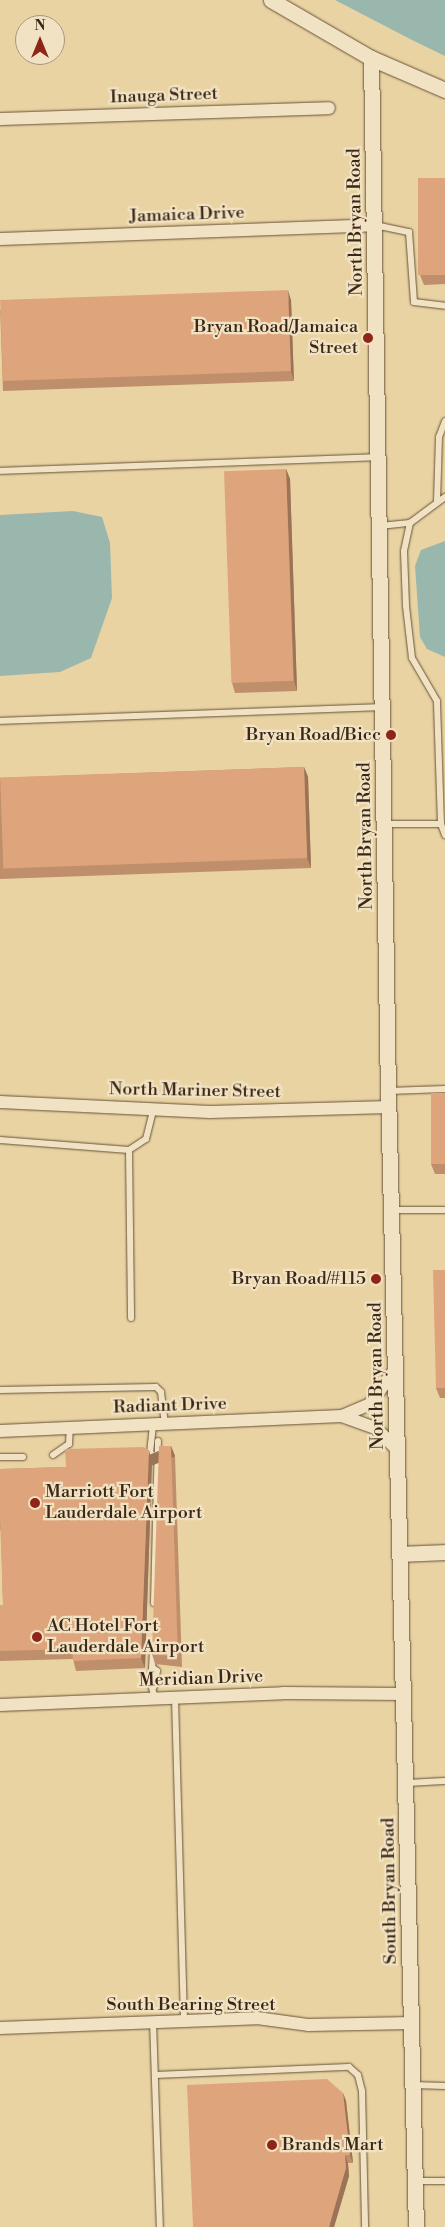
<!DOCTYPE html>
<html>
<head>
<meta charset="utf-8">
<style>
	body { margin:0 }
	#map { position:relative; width:445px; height:2227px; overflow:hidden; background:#ead3a2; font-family:"Libre Bodoni",serif }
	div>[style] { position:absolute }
	.water>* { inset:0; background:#99b7ac }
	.roads { filter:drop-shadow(0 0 1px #66523a) drop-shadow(0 0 1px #66523a) }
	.service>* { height:6px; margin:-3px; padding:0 3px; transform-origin:3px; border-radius:3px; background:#f1e2c3 }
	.minor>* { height:12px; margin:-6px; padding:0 6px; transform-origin:6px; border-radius:6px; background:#f1e2c3 }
	.tertiary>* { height:15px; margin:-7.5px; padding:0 7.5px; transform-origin:7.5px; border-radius:7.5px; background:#f1e2c3 }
	.wall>* { inset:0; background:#bf8e6b; transform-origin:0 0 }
	.shaded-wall>* { inset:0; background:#9b7457; transform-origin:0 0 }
	.building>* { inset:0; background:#dea57c; transform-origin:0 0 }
	.dots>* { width:14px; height:14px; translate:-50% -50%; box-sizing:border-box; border:2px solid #f1e2c3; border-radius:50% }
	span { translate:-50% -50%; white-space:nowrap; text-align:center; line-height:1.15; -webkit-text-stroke:4.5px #f1e2c3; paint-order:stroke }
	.street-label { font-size:18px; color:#3a2717 }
	.poi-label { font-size:18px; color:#3a2717 }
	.right { translate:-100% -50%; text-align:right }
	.left { translate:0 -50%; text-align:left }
	.north { position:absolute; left:15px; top:15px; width:50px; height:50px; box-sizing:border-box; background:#f1e2c3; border:1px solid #a8977e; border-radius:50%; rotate:0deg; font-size:14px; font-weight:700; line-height:20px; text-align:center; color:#3a2717 }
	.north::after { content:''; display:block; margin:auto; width:18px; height:22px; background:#8f2418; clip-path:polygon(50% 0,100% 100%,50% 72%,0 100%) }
</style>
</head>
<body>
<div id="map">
	<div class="water">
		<i style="clip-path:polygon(335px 0,445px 0,445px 56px,412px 40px)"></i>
		<i style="clip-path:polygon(73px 511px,102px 517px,110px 543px,112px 598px,91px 658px,60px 672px,0 676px,0 515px)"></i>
		<i style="clip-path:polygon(445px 541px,445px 657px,427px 649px,420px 637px,415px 566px,421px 550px)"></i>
	</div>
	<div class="roads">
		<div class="service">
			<i style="left:375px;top:225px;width:35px;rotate:12deg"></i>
			<i style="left:409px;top:232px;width:70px;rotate:85.9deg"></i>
			<i style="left:414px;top:302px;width:31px;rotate:7deg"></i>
			<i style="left:0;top:471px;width:379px;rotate:-2.1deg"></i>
			<i style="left:437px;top:501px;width:64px;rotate:-88.2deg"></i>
			<i style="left:439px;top:437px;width:17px;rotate:-69deg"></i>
			<i style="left:380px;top:526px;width:30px;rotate:-6deg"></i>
			<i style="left:410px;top:523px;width:44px;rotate:-36.6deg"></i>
			<i style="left:0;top:721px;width:381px;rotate:-2.1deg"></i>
			<i style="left:385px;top:824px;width:56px"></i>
			<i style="left:441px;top:824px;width:123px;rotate:-91.9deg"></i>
			<i style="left:437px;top:701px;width:50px;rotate:-120.2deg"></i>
			<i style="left:412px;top:658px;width:52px;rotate:-96.6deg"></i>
			<i style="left:406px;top:606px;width:55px;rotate:-92.1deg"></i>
			<i style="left:404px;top:551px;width:29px;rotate:-78deg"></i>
			<i style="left:441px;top:824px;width:12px;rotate:70deg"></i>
			<i style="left:388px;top:1091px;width:57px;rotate:-2deg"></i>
			<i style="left:0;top:1140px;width:129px;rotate:4.4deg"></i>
			<i style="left:129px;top:1150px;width:20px;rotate:-33deg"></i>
			<i style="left:146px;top:1139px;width:30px;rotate:-76deg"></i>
			<i style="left:129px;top:1150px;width:168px;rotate:89.3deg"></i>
			<i style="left:392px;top:1210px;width:53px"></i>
			<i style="left:0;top:1390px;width:156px;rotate:-1.1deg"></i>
			<i style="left:156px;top:1387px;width:7px;rotate:45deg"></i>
			<i style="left:161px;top:1392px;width:32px;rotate:83deg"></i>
			<i style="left:153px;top:1425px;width:28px;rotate:96deg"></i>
			<i style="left:150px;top:1453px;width:5px;rotate:37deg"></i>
			<i style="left:53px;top:1455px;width:19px;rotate:-35deg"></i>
			<i style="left:69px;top:1444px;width:17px;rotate:-87deg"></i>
			<i style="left:0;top:1457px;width:23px"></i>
			<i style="left:154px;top:1603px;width:162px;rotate:-88.6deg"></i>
			<i style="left:153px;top:1650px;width:34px;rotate:93deg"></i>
			<i style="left:151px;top:1684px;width:16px;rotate:75deg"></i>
			<i style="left:153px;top:1668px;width:5px;rotate:37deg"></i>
			<i style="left:157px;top:1671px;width:16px;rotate:101deg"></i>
			<i style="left:175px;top:1698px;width:323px;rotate:88.4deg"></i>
			<i style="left:406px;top:1783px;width:39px;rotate:-3deg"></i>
			<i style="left:153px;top:2021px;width:206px;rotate:88.1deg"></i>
			<i style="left:155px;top:2075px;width:194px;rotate:-2.4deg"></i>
			<i style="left:349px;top:2067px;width:12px;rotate:42deg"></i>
			<i style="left:358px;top:2075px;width:16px;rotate:76deg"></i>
			<i style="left:362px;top:2091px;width:136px;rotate:88.7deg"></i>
			<i style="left:413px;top:2085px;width:32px;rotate:2deg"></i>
			<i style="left:415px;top:2181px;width:30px"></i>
		</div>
		<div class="minor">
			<i style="left:0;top:119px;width:329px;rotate:-1.9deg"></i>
			<i style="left:0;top:239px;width:375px;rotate:-2.1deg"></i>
			<i style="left:0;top:1102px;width:210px;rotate:2.7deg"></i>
			<i style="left:210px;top:1112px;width:179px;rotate:-1.6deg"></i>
			<i style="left:342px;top:1416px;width:37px;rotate:20deg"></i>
			<i style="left:377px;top:1429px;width:30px;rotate:46deg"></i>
			<i style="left:0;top:1431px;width:342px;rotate:-2.5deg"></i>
			<i style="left:342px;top:1416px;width:30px;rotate:-23deg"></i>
			<i style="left:370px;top:1404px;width:44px;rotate:-54.2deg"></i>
			<i style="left:0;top:1705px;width:283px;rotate:-2.4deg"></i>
			<i style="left:283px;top:1693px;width:120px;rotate:0.5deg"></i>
			<i style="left:0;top:2028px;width:257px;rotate:-2.2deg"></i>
			<i style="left:257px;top:2018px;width:51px;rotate:7.8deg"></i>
			<i style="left:308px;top:2025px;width:104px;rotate:-1.1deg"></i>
		</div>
		<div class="tertiary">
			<i style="left:271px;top:0;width:116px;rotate:30.1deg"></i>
			<i style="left:371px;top:58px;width:81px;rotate:23.4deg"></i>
			<i style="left:371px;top:58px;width:1033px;rotate:89.06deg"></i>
			<i style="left:388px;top:1091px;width:1136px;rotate:88.59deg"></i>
			<i style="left:400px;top:1554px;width:45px;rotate:-2.5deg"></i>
		</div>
	</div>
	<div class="wall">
		<i style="clip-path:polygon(445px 178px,445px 284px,424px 285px,420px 275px)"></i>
		<i style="left:291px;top:300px;width:81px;height:291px;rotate:88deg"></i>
		<i style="clip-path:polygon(286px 469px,290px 479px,297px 691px,235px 693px,232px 683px)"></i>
		<i style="clip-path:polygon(304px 767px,308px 777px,311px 868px,0 879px,0 778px)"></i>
		<i style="clip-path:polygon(445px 1093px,445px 1174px,435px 1174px,431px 1164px)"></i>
		<i style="clip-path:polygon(445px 1270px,445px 1398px,440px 1398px,436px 1388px)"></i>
		<i style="clip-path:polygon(171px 1446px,175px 1456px,182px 1667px,155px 1664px,152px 1654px)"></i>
		<i style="clip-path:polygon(152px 1461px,145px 1668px,76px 1671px,73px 1659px,0 1661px,0 1605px,3px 1605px,1px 1530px,0 1530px,0 1469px,66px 1467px)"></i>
		<i style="clip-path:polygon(343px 2093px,346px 2101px,353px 2163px,348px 2163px,349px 2176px,334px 2227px)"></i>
	</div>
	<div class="shaded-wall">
		<i style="clip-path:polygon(288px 290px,291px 300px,294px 381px,291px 371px)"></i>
		<i style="clip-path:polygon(286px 469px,290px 479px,297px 691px,294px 681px)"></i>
		<i style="clip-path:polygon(304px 767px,308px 777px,311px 868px,307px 858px)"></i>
		<i style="left:171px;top:1446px;width:11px;height:211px;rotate:68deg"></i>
		<i style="clip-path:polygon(149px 1450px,152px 1461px,145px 1668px,141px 1658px)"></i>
		<i style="clip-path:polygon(343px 2093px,346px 2101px,353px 2163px,350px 2155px)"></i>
		<i style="clip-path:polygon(345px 2155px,348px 2163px,349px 2176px,334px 2227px,329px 2227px)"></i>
	</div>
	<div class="building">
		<i style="left:418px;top:178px;width:27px;height:97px"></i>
		<i style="left:288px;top:290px;width:81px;height:288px;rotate:88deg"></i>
		<i style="left:286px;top:469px;width:212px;height:62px;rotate:88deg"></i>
		<i style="left:304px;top:767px;width:91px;height:304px;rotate:88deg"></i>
		<i style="left:431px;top:1093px;width:14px;height:71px"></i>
		<i style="clip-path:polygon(433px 1270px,445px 1270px,445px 1388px,436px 1388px)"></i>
		<i style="clip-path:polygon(159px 1446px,171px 1446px,178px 1657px,152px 1654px)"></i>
		<i style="clip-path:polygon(143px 1447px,149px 1450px,141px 1658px,73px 1661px,72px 1649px,0 1651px,0 1605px,3px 1605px,0 1520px,0 1469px,66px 1467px,65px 1449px)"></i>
		<i style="clip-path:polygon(327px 2079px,343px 2093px,350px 2155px,345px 2155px,346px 2168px,329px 2227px,193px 2227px,187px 2085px)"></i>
	</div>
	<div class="dots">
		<i style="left:368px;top:338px;background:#8f2418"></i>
		<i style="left:391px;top:735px;background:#8f2418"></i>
		<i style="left:376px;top:1279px;background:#8f2418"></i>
		<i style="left:35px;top:1503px;background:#8f2418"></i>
		<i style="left:37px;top:1637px;background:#8f2418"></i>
		<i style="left:272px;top:2145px;background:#8f2418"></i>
	</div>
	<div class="street-label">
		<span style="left:164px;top:96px;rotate:-2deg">Inauga Street</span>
		<span style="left:187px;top:215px;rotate:-2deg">Jamaica Drive</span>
		<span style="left:356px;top:222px;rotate:-91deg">North Bryan Road</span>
		<span style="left:366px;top:836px;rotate:-91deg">North Bryan Road</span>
		<span style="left:195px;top:1091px;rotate:1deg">North Mariner Street</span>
		<span style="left:377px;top:1376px;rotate:-91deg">North Bryan Road</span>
		<span style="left:170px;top:1406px;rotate:-2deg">Radiant Drive</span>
		<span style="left:201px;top:1679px;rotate:-2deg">Meridian Drive</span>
		<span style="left:390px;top:1891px;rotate:-91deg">South Bryan Road</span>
		<span style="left:191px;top:2005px">South Bearing Street</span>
	</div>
	<div class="poi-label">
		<span class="right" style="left:358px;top:338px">Bryan Road/Jamaica<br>Street</span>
		<span class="right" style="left:381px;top:735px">Bryan Road/Bicc</span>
		<span class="right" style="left:366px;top:1279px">Bryan Road/#115</span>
		<span class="left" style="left:45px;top:1503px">Marriott Fort<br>Lauderdale Airport</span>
		<span class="left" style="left:47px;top:1637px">AC Hotel Fort<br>Lauderdale Airport</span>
		<span class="left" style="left:282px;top:2145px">Brands Mart</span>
	</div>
	<div class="north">N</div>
</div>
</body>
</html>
